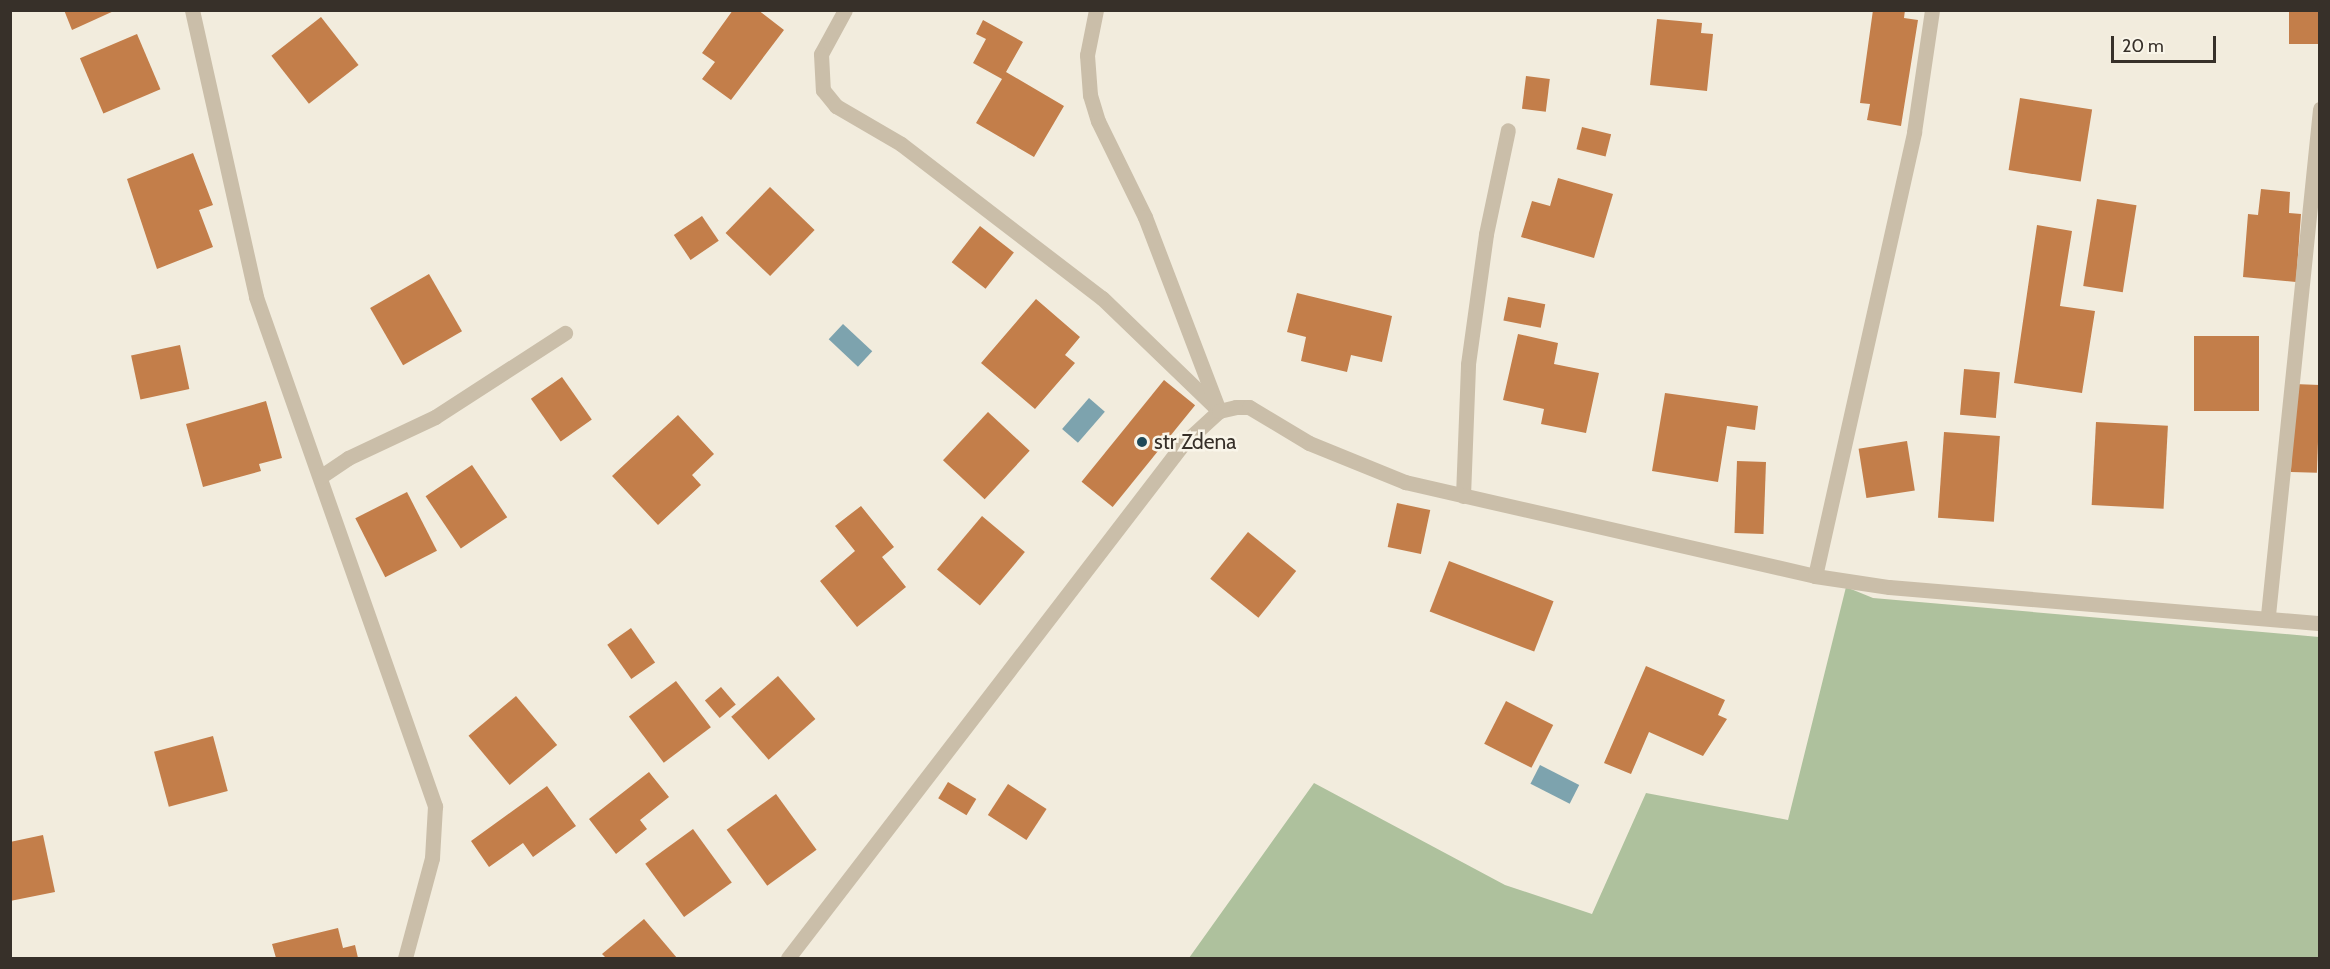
<!DOCTYPE html>
<html>
<head>
<meta charset="utf-8">
<style>
	body { margin:0 }
	#map { position:relative; width:2330px; height:969px; overflow:hidden; background:#f2ecdd; font-family:Cabin,sans-serif }
	div>[style] { position:absolute }
	.green>* { inset:0; background:#aec19d }
	.water>* { inset:0; background:#7da3ae; transform-origin:0 0 }
	.building>* { inset:0; background:#c37e4a; transform-origin:0 0 }
	.minor>* { height:15px; margin:-7.5px; padding:0 7.5px; transform-origin:7.5px; border-radius:7.5px; background:#cabea9 }
	.dots>* { width:16px; height:16px; translate:-50% -50%; box-sizing:border-box; border:3px solid #f9f5e9; border-radius:50% }
	span { translate:-50% -50%; white-space:nowrap; text-align:center; line-height:1.15; -webkit-text-stroke:5px #f9f5e9; paint-order:stroke }
	.poi-label { font-size:21px; color:#373029 }
	.left { translate:0 -50%; text-align:left }
	.frame { position:absolute; inset:0; border:12px solid #373029; pointer-events:none }
	.scale { position:absolute; left:2111px; top:36px; width:105px; height:27px; box-sizing:border-box; border:3px solid #373029; border-top:0; padding-left:8px; font-size:18px; line-height:21px; white-space:nowrap; color:#373029; -webkit-text-stroke:4px #f9f5e9; paint-order:stroke }
</style>
</head>
<body>
<div id="map">
	<div class="green">
		<i style="clip-path:polygon(1846px 587px,1873px 598px,2319px 637px,2319px 958px,1189px 958px,1314px 783px,1505px 885px,1592px 914px,1646px 793px,1788px 820px)"></i>
	</div>
	<div class="water">
		<i style="left:843px;top:324px;width:40px;height:21px;rotate:43deg"></i>
		<i style="left:1089px;top:398px;width:21px;height:41px;rotate:41deg"></i>
		<i style="left:1540px;top:765px;width:44px;height:21px;rotate:27deg"></i>
	</div>
	<div class="building">
		<i style="clip-path:polygon(64px 10px,116px 10px,72px 30px)"></i>
		<i style="clip-path:polygon(733px 10px,758px 10px,784px 30px,731px 100px,702px 79px,715px 62px,702px 53px)"></i>
		<i style="clip-path:polygon(1873px 10px,1905px 10px,1904px 18px,1918px 20px,1901px 126px,1867px 120px,1870px 104px,1860px 103px)"></i>
		<i style="left:2289px;top:10px;width:31px;height:34px"></i>
		<i style="left:321px;top:17px;width:61px;height:63px;rotate:52deg"></i>
		<i style="clip-path:polygon(1657px 19px,1702px 23px,1701px 33px,1713px 34px,1707px 91px,1650px 85px)"></i>
		<i style="clip-path:polygon(983px 20px,1023px 42px,1006px 72px,1064px 106px,1034px 157px,976px 123px,1002px 79px,973px 63px,986px 39px,976px 34px)"></i>
		<i style="left:137px;top:34px;width:60px;height:62px;rotate:67deg"></i>
		<i style="left:1526px;top:76px;width:24px;height:33px;rotate:7deg"></i>
		<i style="left:2020px;top:98px;width:73px;height:73px;rotate:9deg"></i>
		<i style="left:1582px;top:127px;width:30px;height:23px;rotate:14deg"></i>
		<i style="clip-path:polygon(193px 153px,213px 205px,199px 210px,213px 247px,157px 269px,127px 179px)"></i>
		<i style="clip-path:polygon(1558px 178px,1613px 194px,1594px 258px,1521px 237px,1532px 201px,1550px 206px)"></i>
		<i style="left:770px;top:187px;width:62px;height:64px;rotate:44deg"></i>
		<i style="clip-path:polygon(2261px 189px,2290px 192px,2289px 213px,2301px 214px,2296px 282px,2243px 277px,2248px 214px,2258px 215px)"></i>
		<i style="left:2097px;top:199px;width:40px;height:88px;rotate:9deg"></i>
		<i style="left:702px;top:216px;width:30px;height:34px;rotate:56deg"></i>
		<i style="clip-path:polygon(2037px 225px,2072px 231px,2060px 306px,2095px 311px,2082px 393px,2014px 383px)"></i>
		<i style="left:980px;top:226px;width:43px;height:46px;rotate:38deg"></i>
		<i style="left:429px;top:274px;width:66px;height:68px;rotate:60deg"></i>
		<i style="clip-path:polygon(1297px 293px,1392px 316px,1382px 362px,1351px 355px,1347px 372px,1301px 361px,1306px 337px,1287px 332px)"></i>
		<i style="left:1508px;top:297px;width:38px;height:24px;rotate:11deg"></i>
		<i style="clip-path:polygon(1036px 299px,1080px 337px,1065px 355px,1075px 363px,1035px 409px,981px 363px)"></i>
		<i style="clip-path:polygon(1518px 334px,1558px 343px,1554px 364px,1599px 373px,1586px 433px,1541px 424px,1544px 409px,1503px 400px)"></i>
		<i style="left:2194px;top:336px;width:65px;height:75px"></i>
		<i style="left:180px;top:345px;width:45px;height:50px;rotate:78deg"></i>
		<i style="left:1964px;top:369px;width:36px;height:46px;rotate:5deg"></i>
		<i style="left:562px;top:377px;width:52px;height:38px;rotate:55deg"></i>
		<i style="left:1164px;top:380px;width:40px;height:131px;rotate:39deg"></i>
		<i style="left:2294px;top:384px;width:26px;height:88px;rotate:2deg"></i>
		<i style="clip-path:polygon(1665px 393px,1758px 406px,1755px 430px,1727px 426px,1718px 482px,1652px 471px)"></i>
		<i style="clip-path:polygon(266px 401px,282px 458px,259px 464px,261px 471px,203px 487px,186px 424px)"></i>
		<i style="left:988px;top:412px;width:57px;height:66px;rotate:43deg"></i>
		<i style="clip-path:polygon(678px 415px,714px 454px,692px 475px,701px 485px,658px 525px,612px 476px)"></i>
		<i style="left:2096px;top:422px;width:72px;height:83px;rotate:3deg"></i>
		<i style="left:1944px;top:432px;width:56px;height:86px;rotate:4deg"></i>
		<i style="left:1907px;top:441px;width:50px;height:49px;rotate:81deg"></i>
		<i style="left:1737px;top:461px;width:29px;height:72px;rotate:2deg"></i>
		<i style="left:472px;top:465px;width:63px;height:56px;rotate:56deg"></i>
		<i style="left:407px;top:492px;width:66px;height:58px;rotate:63deg"></i>
		<i style="left:1397px;top:503px;width:34px;height:45px;rotate:12deg"></i>
		<i style="clip-path:polygon(861px 506px,894px 547px,882px 557px,906px 587px,857px 627px,820px 581px,855px 551px,835px 526px)"></i>
		<i style="left:982px;top:516px;width:56px;height:70px;rotate:40deg"></i>
		<i style="left:1248px;top:532px;width:62px;height:60px;rotate:39deg"></i>
		<i style="left:1449px;top:561px;width:112px;height:54px;rotate:21deg"></i>
		<i style="left:631px;top:628px;width:42px;height:29px;rotate:55deg"></i>
		<i style="clip-path:polygon(1646px 666px,1725px 700px,1718px 715px,1727px 719px,1703px 756px,1649px 732px,1631px 774px,1604px 763px)"></i>
		<i style="left:778px;top:676px;width:57px;height:62px;rotate:49deg"></i>
		<i style="left:676px;top:681px;width:58px;height:59px;rotate:53deg"></i>
		<i style="left:721px;top:687px;width:23px;height:21px;rotate:50deg"></i>
		<i style="left:516px;top:696px;width:64px;height:62px;rotate:50deg"></i>
		<i style="left:1506px;top:701px;width:53px;height:48px;rotate:27deg"></i>
		<i style="left:213px;top:736px;width:57px;height:61px;rotate:75deg"></i>
		<i style="clip-path:polygon(649px 772px,669px 797px,640px 820px,647px 829px,616px 854px,589px 819px)"></i>
		<i style="left:948px;top:782px;width:33px;height:19px;rotate:31deg"></i>
		<i style="left:1008px;top:784px;width:46px;height:37px;rotate:33deg"></i>
		<i style="clip-path:polygon(547px 786px,576px 826px,533px 857px,523px 843px,489px 867px,471px 841px)"></i>
		<i style="left:776px;top:794px;width:69px;height:61px;rotate:54deg"></i>
		<i style="left:693px;top:829px;width:66px;height:59px;rotate:54deg"></i>
		<i style="clip-path:polygon(43px 835px,55px 892px,10px 901px,10px 842px)"></i>
		<i style="clip-path:polygon(644px 919px,677px 958px,606px 958px,602px 954px)"></i>
		<i style="clip-path:polygon(338px 928px,343px 948px,355px 945px,358px 958px,276px 958px,272px 944px)"></i>
	</div>
	<div class="minor">
		<i style="left:192px;top:10px;width:294px;rotate:77.4deg"></i>
		<i style="left:256px;top:297px;width:540px;rotate:70.62deg"></i>
		<i style="left:435px;top:806px;width:52px;rotate:93.3deg"></i>
		<i style="left:432px;top:858px;width:104px;rotate:105.1deg"></i>
		<i style="left:845px;top:10px;width:50px;rotate:118.6deg"></i>
		<i style="left:821px;top:54px;width:36px;rotate:87deg"></i>
		<i style="left:823px;top:90px;width:21px;rotate:51deg"></i>
		<i style="left:836px;top:106px;width:75px;rotate:30.3deg"></i>
		<i style="left:901px;top:144px;width:253px;rotate:37.5deg"></i>
		<i style="left:1102px;top:298px;width:163px;rotate:44deg"></i>
		<i style="left:1096px;top:10px;width:46px;rotate:101.3deg"></i>
		<i style="left:1087px;top:55px;width:40px;rotate:85.7deg"></i>
		<i style="left:1090px;top:95px;width:27px;rotate:73deg"></i>
		<i style="left:1098px;top:121px;width:107px;rotate:63.9deg"></i>
		<i style="left:1145px;top:217px;width:202px;rotate:69.1deg"></i>
		<i style="left:320px;top:477px;width:34px;rotate:-34deg"></i>
		<i style="left:348px;top:458px;width:96px;rotate:-25.2deg"></i>
		<i style="left:435px;top:417px;width:155px;rotate:-32.9deg"></i>
		<i style="left:1463px;top:496px;width:132px;rotate:-87.8deg"></i>
		<i style="left:1468px;top:364px;width:131px;rotate:-82.1deg"></i>
		<i style="left:1486px;top:234px;width:106px;rotate:-78.1deg"></i>
		<i style="left:1815px;top:576px;width:455px;rotate:-77.4deg"></i>
		<i style="left:1914px;top:132px;width:123px;rotate:-81.6deg"></i>
		<i style="left:2268px;top:615px;width:509px;rotate:-84.13deg"></i>
		<i style="left:788px;top:958px;width:648px;rotate:-52.46deg"></i>
		<i style="left:1183px;top:444px;width:49px;rotate:-42.5deg"></i>
		<i style="left:1219px;top:411px;width:17px;rotate:-13deg"></i>
		<i style="left:1236px;top:407px;width:13px"></i>
		<i style="left:1249px;top:407px;width:70px;rotate:31deg"></i>
		<i style="left:1309px;top:443px;width:104px;rotate:22.1deg"></i>
		<i style="left:1405px;top:482px;width:421px;rotate:12.9deg"></i>
		<i style="left:1815px;top:576px;width:75px;rotate:8.5deg"></i>
		<i style="left:1889px;top:587px;width:433px;rotate:4.8deg"></i>
	</div>
	<div class="dots">
		<i style="left:1142px;top:442px;background:#1f4958"></i>
	</div>
	<div class="poi-label">
		<span class="left" style="left:1154px;top:442px">str Zdena</span>
	</div>
	<div class="frame"></div>
	<div class="scale">20 m</div>
</div>
</body>
</html>
